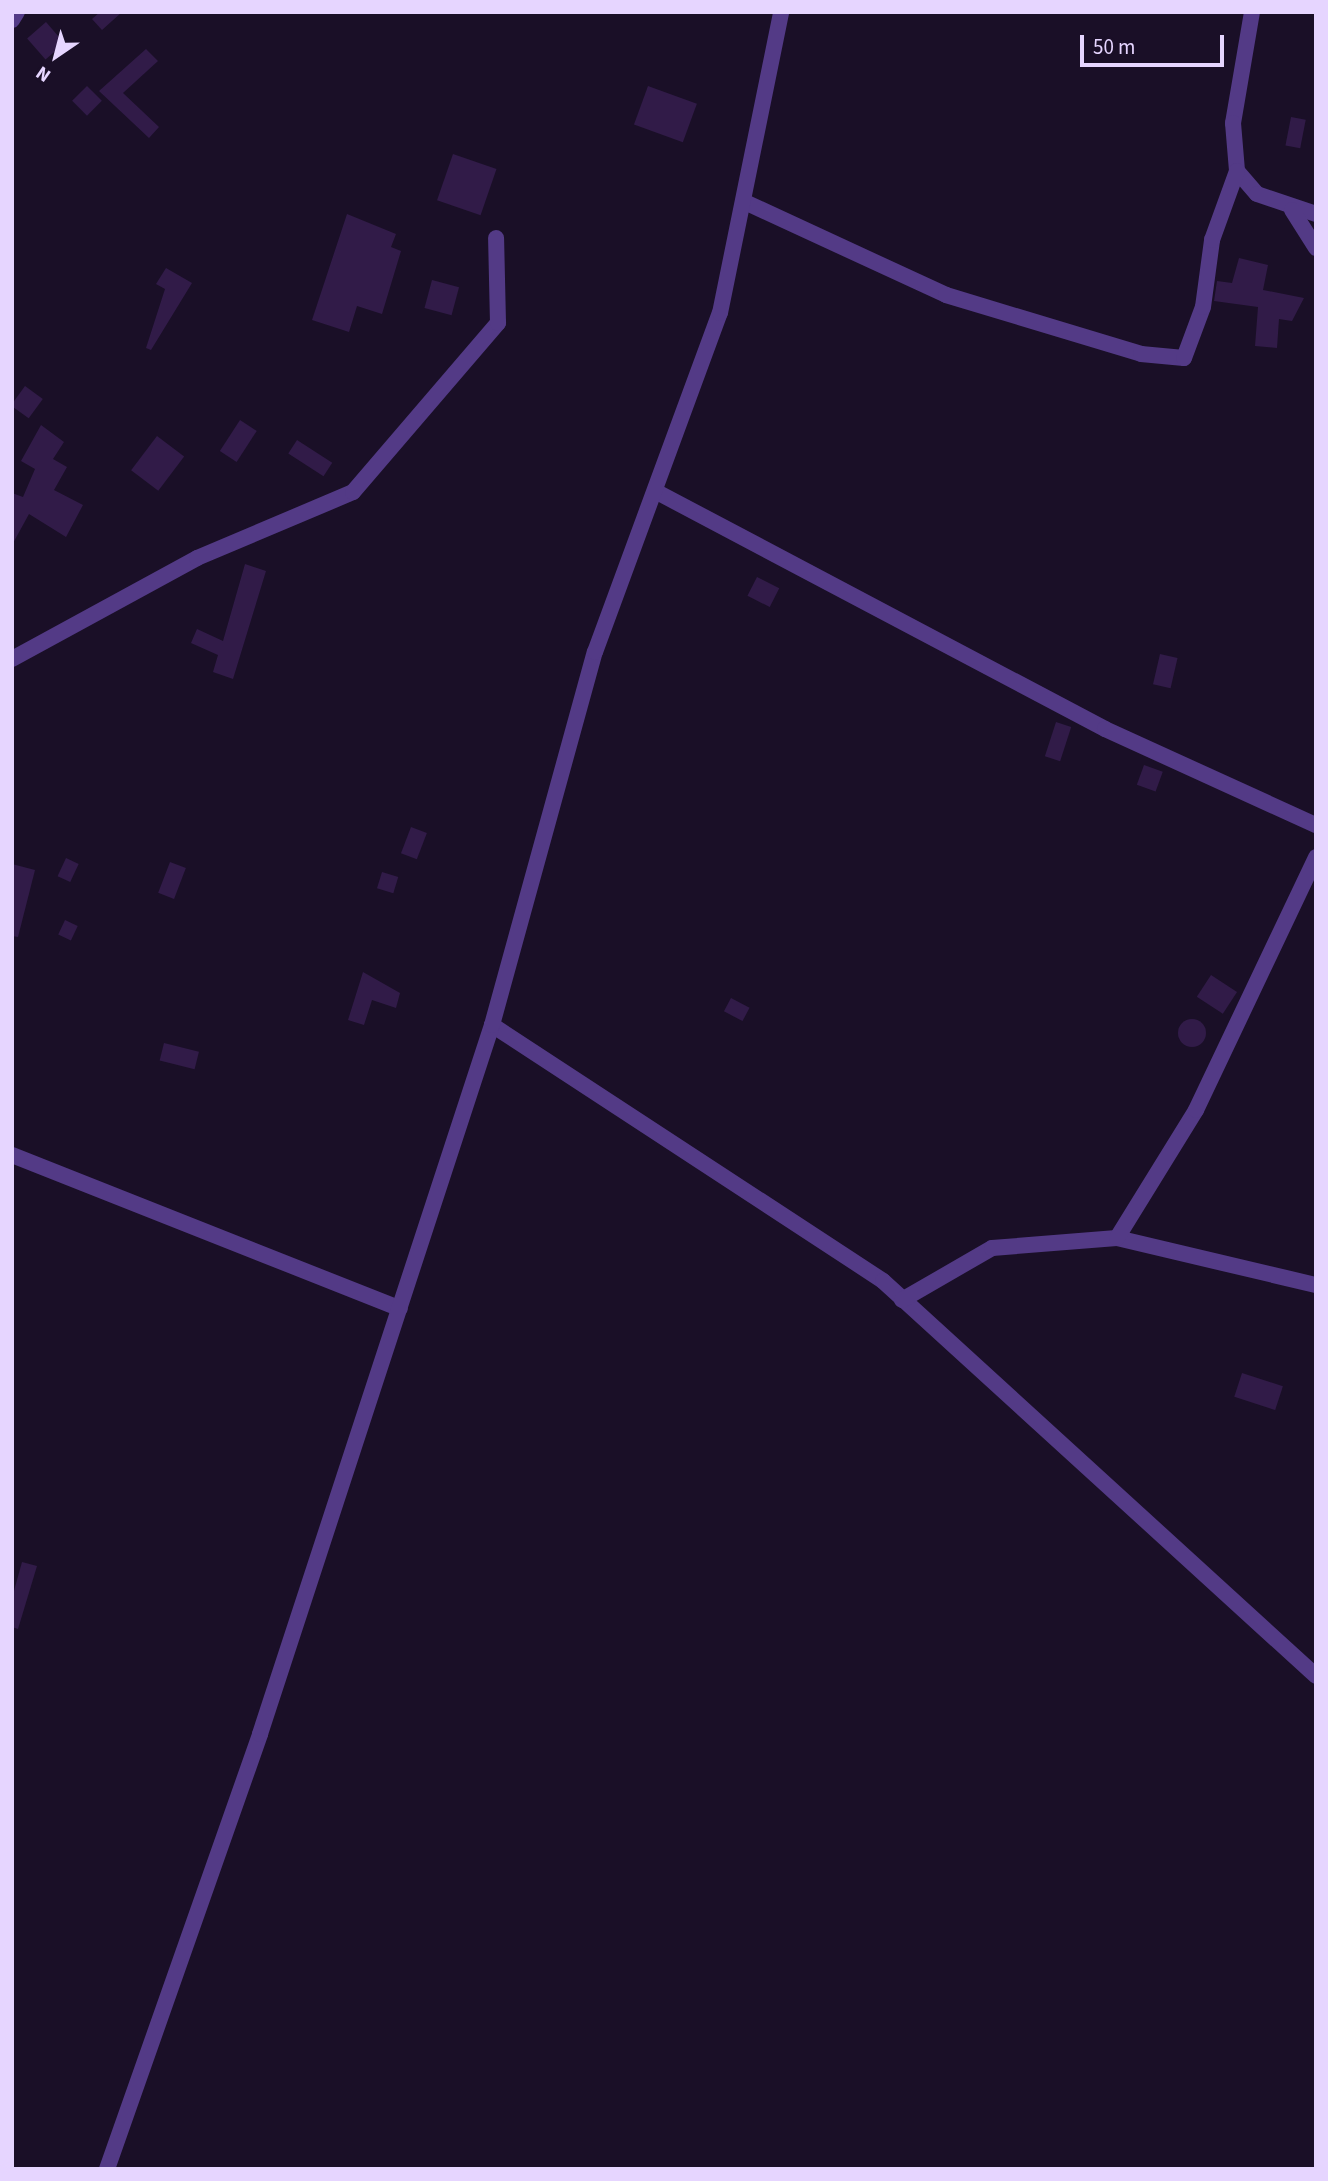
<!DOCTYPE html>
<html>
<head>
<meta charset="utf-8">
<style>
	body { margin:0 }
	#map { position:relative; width:1328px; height:2181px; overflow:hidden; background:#1a0f27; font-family:"Source Sans 3",sans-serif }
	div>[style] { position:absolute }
	.building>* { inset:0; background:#311b48; transform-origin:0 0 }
	.round { border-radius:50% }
	.minor>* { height:16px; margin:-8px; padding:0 8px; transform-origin:8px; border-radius:8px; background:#533a86 }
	span { translate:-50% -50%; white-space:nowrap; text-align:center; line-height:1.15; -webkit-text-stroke:5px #1a0f27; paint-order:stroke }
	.frame { position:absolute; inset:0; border:14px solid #e6d5ff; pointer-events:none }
	.north { position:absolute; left:21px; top:21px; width:70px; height:70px; -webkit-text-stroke:5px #1a0f27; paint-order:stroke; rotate:215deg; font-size:19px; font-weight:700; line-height:28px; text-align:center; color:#e6d5ff }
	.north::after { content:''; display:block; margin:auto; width:24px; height:32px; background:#e6d5ff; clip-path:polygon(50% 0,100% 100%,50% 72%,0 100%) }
	.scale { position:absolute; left:1080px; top:35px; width:144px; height:32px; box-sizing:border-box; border:4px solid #e6d5ff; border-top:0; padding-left:9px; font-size:21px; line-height:24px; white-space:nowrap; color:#e6d5ff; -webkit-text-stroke:5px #1a0f27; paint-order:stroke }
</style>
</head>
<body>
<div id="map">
	<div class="building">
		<i style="clip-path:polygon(100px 12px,122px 12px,102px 30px,92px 19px)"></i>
		<i style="left:46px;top:22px;width:28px;height:25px;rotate:49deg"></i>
		<i style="clip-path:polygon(146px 49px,158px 61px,123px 93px,159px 127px,149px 138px,99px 91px)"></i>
		<i style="left:87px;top:86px;width:21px;height:21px;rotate:45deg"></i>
		<i style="left:648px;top:86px;width:52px;height:41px;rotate:20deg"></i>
		<i style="left:1291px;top:117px;width:15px;height:29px;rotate:11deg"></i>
		<i style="left:453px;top:154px;width:46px;height:49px;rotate:19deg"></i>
		<i style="clip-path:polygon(347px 214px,396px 234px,391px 247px,401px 251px,382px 314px,357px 306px,349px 332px,312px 320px)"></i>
		<i style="clip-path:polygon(1239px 258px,1268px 265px,1263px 290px,1304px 298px,1292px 321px,1279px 319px,1277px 348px,1255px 346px,1258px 307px,1214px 301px,1217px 281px,1232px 283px)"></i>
		<i style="clip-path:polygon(166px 268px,192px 283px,151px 350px,146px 348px,165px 289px,156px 284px)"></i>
		<i style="left:432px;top:280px;width:28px;height:29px;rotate:15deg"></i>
		<i style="left:25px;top:386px;width:22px;height:24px;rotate:36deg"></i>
		<i style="left:240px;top:420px;width:20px;height:37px;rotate:33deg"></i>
		<i style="clip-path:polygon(41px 425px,64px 442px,53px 459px,67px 467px,54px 490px,83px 505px,66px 537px,29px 514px,12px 545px,12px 493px,23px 497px,35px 469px,21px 461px)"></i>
		<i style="left:157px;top:436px;width:34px;height:43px;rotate:37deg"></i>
		<i style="left:297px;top:440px;width:42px;height:16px;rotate:33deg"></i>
		<i style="clip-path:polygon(245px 564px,266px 571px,233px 679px,213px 672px,218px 655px,191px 643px,197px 629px,223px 641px)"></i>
		<i style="left:757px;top:577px;width:25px;height:21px;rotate:27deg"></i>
		<i style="left:1160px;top:654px;width:18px;height:31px;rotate:13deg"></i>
		<i style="left:1056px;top:722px;width:16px;height:36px;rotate:18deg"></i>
		<i style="left:1144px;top:765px;width:20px;height:21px;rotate:20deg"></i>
		<i style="left:411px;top:827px;width:17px;height:28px;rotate:21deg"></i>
		<i style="left:66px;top:858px;width:14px;height:20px;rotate:25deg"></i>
		<i style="left:170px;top:862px;width:17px;height:33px;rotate:21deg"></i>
		<i style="clip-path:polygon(12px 864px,35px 870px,18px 937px,12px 936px)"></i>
		<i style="left:382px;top:872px;width:17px;height:17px;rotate:17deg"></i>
		<i style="left:65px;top:920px;width:14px;height:16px;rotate:25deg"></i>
		<i style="clip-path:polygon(363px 972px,400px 993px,396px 1008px,372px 1000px,364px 1025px,348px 1020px)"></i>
		<i style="left:1211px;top:975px;width:31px;height:26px;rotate:33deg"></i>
		<i style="left:731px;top:998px;width:21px;height:15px;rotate:28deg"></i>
		<i class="round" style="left:1178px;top:1019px;width:28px;height:28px"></i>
		<i style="left:164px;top:1043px;width:36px;height:18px;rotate:14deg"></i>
		<i style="left:1242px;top:1373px;width:43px;height:25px;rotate:18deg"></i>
		<i style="clip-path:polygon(22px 1562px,37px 1566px,18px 1629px,12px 1627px,12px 1598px)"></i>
	</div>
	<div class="minor">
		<i style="left:1252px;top:12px;width:113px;rotate:99.7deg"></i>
		<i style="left:1233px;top:123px;width:48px;rotate:85.2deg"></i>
		<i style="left:1237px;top:171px;width:30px;rotate:49deg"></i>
		<i style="left:1257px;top:194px;width:62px;rotate:18.7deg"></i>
		<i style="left:12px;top:20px;width:9px;rotate:-58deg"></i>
		<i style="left:747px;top:203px;width:219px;rotate:24.8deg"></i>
		<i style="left:946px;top:295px;width:204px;rotate:16.8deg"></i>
		<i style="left:1141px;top:354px;width:43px;rotate:5.3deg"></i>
		<i style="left:1184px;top:358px;width:54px;rotate:-69.6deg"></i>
		<i style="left:1203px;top:307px;width:68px;rotate:-82.3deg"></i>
		<i style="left:1212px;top:240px;width:73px;rotate:-70.1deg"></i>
		<i style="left:1292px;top:210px;width:45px;rotate:57.7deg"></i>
		<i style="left:655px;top:491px;width:509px;rotate:27.87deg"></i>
		<i style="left:1105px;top:729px;width:232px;rotate:24.5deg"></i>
		<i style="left:12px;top:659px;width:211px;rotate:-28.6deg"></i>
		<i style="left:197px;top:558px;width:169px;rotate:-22.9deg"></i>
		<i style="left:353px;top:492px;width:223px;rotate:-49.4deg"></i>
		<i style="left:498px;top:323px;width:85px;rotate:-91.3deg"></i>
		<i style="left:492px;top:1025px;width:467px;rotate:33.2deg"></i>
		<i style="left:883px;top:1281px;width:586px;rotate:42.37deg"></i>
		<i style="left:12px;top:1155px;width:417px;rotate:21.6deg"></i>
		<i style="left:1117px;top:1238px;width:204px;rotate:13.3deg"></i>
		<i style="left:902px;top:1300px;width:104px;rotate:-30deg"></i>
		<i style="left:992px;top:1248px;width:125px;rotate:-4.6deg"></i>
		<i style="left:1117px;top:1238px;width:150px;rotate:-58.3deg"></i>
		<i style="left:1196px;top:1110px;width:280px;rotate:-64.6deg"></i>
		<i style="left:107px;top:2169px;width:461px;rotate:-70.6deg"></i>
		<i style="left:260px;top:1734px;width:746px;rotate:-71.88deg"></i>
		<i style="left:492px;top:1025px;width:387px;rotate:-74.6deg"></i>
		<i style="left:595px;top:652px;width:361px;rotate:-69.8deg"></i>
		<i style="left:720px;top:313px;width:307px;rotate:-78.5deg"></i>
	</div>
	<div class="frame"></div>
	<div class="north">N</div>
	<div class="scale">50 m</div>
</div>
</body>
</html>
